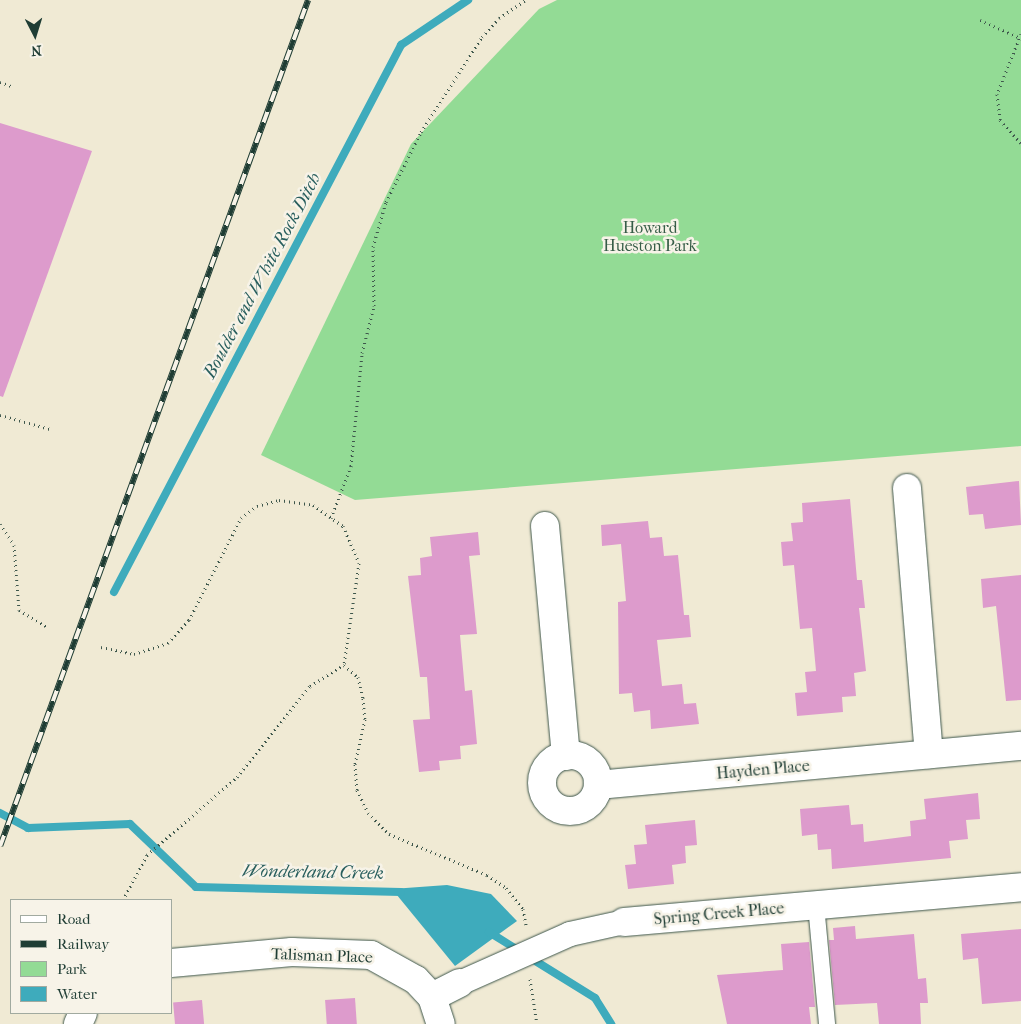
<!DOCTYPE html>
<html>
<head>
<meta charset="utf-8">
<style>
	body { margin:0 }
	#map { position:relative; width:1021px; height:1024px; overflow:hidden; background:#f0ead4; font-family:"IM FELL French Canon",serif }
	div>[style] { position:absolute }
	.green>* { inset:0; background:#93db95 }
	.water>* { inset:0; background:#3eabbc }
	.stream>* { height:8px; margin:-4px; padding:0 4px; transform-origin:4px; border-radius:4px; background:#3eabbc }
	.building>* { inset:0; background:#dd9bcc; transform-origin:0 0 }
	.path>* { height:3px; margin-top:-1.5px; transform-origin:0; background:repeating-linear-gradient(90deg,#3e574c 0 1px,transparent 0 5px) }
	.roads { filter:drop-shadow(0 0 1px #3e574c) drop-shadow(0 0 1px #3e574c) }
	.service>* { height:16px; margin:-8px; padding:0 8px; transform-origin:8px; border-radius:8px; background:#fff }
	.pedestrian>* { height:24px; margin:-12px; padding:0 12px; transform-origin:12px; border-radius:12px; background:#fff }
	.minor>* { height:28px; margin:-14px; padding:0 14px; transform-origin:14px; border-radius:14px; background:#fff }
	.minor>.ring { margin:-14px; padding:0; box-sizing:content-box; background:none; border:28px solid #fff; border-radius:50% }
	.rail>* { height:5.5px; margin-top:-2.75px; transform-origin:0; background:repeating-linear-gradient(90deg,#f7f3e8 0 11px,#1f3d34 0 22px); box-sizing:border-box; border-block:1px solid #1f3d34 }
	span { translate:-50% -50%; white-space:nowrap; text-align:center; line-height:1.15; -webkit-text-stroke:5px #f7f3e8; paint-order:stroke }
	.park-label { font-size:16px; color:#365d47 }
	.street-label { font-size:16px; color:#1f3d34 }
	.water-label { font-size:18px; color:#285e5d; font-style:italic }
	.legend { position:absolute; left:10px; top:899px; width:162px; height:115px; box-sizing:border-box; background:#f7f3e8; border:1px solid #a1aaa0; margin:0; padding:6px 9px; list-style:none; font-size:15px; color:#1f3d34 }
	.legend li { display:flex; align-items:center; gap:10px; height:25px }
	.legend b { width:25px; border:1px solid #a1aaa0 }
	.north { position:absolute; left:10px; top:10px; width:50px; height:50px; -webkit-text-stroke:4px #f7f3e8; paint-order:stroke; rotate:175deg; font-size:14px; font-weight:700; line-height:20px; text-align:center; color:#1f3d34 }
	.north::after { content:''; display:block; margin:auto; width:18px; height:22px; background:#1f3d34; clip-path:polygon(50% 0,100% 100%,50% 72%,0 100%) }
</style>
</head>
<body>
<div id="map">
	<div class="green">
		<i style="clip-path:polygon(557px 0,1021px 0,1021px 446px,355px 500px,261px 455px,411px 144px,539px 9px)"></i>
	</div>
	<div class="water">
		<i style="clip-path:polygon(447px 885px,491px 894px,517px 921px,455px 966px,392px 889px)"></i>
	</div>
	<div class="stream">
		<i style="left:114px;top:592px;width:618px;rotate:-62.31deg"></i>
		<i style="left:401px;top:45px;width:81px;rotate:-33.9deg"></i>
		<i style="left:0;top:813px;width:32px;rotate:28deg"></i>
		<i style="left:28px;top:828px;width:102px;rotate:-2.2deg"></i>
		<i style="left:130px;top:824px;width:91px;rotate:43.7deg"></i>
		<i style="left:196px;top:887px;width:205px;rotate:1.4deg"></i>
		<i style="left:489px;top:932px;width:36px;rotate:32deg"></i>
		<i style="left:529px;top:957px;width:78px;rotate:31.8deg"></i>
		<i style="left:595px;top:998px;width:31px;rotate:58deg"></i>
	</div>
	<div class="building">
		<i style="clip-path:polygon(0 123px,92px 151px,3px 397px,0 396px)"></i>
		<i style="clip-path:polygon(1019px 481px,1021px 525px,985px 529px,983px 514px,969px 515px,966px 487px)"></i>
		<i style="clip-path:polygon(850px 499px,857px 580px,862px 580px,865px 608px,859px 608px,866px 671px,854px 673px,856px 696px,842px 697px,843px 712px,797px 716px,795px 693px,807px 692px,805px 672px,816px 671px,812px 628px,800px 629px,794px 565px,783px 566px,781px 542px,793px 541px,791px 523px,803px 522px,802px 503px)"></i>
		<i style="clip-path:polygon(648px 521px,650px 538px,662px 537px,664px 556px,678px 555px,684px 615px,689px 615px,691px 637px,657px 640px,662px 686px,682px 684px,684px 704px,696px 703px,699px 724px,651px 729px,650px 710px,634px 712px,632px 693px,619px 694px,618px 602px,626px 601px,621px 544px,602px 546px,601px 525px)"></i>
		<i style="clip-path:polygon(478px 532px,480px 555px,469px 556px,477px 634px,460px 635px,465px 691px,472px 690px,477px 744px,460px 746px,461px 759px,439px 761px,440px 770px,419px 772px,413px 720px,430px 719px,427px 677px,420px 677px,408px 576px,421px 575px,420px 558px,432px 556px,430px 537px)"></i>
		<i style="clip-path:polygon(1021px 575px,1021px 700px,1006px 701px,996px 606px,983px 608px,981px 579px)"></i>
		<i style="clip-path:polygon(978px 793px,980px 819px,966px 820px,968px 839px,949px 841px,951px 858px,832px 869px,831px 849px,818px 850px,817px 834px,802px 836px,800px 809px,849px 805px,851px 825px,863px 824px,864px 842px,911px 836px,910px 821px,926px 819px,924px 799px)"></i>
		<i style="clip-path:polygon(695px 820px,697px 845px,685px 846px,686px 863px,672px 865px,674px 884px,628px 889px,625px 865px,636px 864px,634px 845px,647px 844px,645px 825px)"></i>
		<i style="clip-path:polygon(855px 926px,856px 939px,914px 934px,918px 979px,926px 978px,928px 1003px,920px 1003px,921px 1024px,879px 1024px,877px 1003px,835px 1005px,829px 940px,834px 940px,833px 928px)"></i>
		<i style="clip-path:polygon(1021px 929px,1021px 1001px,982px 1004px,978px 958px,963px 960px,961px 934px)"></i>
		<i style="clip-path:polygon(809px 942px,815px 1007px,809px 1007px,811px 1024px,727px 1024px,717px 975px,783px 970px,781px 944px)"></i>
		<i style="left:355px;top:998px;width:26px;height:30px;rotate:86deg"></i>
		<i style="left:202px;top:1000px;width:24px;height:29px;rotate:85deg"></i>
	</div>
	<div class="path">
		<i style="left:980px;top:20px;width:42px;rotate:24.1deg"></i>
		<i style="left:1021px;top:34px;width:65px;rotate:111.8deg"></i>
		<i style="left:997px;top:94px;width:26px;rotate:83deg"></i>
		<i style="left:1000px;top:120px;width:31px;rotate:48deg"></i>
		<i style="left:0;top:82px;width:12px;rotate:20deg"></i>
		<i style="left:0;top:415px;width:52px;rotate:15.6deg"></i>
		<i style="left:331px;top:518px;width:56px;rotate:-69deg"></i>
		<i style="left:351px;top:466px;width:114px;rotate:-84.4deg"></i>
		<i style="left:362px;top:353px;width:49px;rotate:-75.7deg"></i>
		<i style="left:374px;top:306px;width:59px;rotate:-91deg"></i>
		<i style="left:373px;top:247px;width:47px;rotate:-73.9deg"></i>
		<i style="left:386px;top:202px;width:78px;rotate:-63.4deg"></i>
		<i style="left:421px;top:132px;width:113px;rotate:-57.3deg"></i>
		<i style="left:482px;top:37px;width:25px;rotate:-48deg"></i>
		<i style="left:499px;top:18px;width:32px;rotate:-34deg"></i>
		<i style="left:0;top:524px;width:25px;rotate:56deg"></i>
		<i style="left:14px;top:545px;width:65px;rotate:85.6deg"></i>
		<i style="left:19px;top:610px;width:33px;rotate:31deg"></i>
		<i style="left:101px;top:647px;width:34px;rotate:12deg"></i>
		<i style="left:134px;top:654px;width:36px;rotate:-18deg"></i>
		<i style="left:168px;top:643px;width:31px;rotate:-48deg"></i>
		<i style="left:189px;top:620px;width:114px;rotate:-63deg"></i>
		<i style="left:241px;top:518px;width:20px;rotate:-37deg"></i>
		<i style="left:257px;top:506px;width:23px;rotate:-15deg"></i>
		<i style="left:279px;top:500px;width:34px;rotate:8deg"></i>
		<i style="left:313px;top:505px;width:37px;rotate:35deg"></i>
		<i style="left:343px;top:526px;width:40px;rotate:66.6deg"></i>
		<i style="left:359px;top:563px;width:103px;rotate:98.4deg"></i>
		<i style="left:344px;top:665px;width:18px;rotate:41deg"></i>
		<i style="left:358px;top:677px;width:22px;rotate:77deg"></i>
		<i style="left:363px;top:698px;width:21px;rotate:85deg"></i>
		<i style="left:365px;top:719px;width:46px;rotate:102.5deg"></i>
		<i style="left:355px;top:764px;width:26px;rotate:86deg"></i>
		<i style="left:357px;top:790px;width:25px;rotate:64deg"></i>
		<i style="left:368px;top:813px;width:30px;rotate:45deg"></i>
		<i style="left:389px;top:834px;width:106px;rotate:22.7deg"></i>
		<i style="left:487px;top:875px;width:23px;rotate:34deg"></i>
		<i style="left:506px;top:888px;width:27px;rotate:51deg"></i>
		<i style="left:523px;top:909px;width:16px;rotate:79deg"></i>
		<i style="left:123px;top:900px;width:51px;rotate:-61.9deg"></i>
		<i style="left:147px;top:855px;width:119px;rotate:-40.9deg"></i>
		<i style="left:237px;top:777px;width:117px;rotate:-51.3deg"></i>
		<i style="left:310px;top:686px;width:40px;rotate:-32deg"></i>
		<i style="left:530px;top:979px;width:46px;rotate:81.2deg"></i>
	</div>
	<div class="roads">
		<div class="service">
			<i style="left:816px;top:905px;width:120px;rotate:84.7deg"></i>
		</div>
		<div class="pedestrian">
			<i style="left:460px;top:983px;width:120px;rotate:-24deg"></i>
			<i style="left:570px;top:934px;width:55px;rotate:-12.5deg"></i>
		</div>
		<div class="minor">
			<i style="left:907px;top:488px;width:267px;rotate:85.3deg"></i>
			<i style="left:545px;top:526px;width:231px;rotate:84.8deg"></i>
			<i class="ring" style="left:542px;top:755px;width:28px;height:28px"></i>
			<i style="left:598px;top:785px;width:425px;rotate:-5.3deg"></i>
			<i style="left:624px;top:922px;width:399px;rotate:-5deg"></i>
			<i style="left:171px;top:963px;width:121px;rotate:-5.2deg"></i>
			<i style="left:292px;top:952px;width:79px;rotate:2.2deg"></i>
			<i style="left:371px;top:955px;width:51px;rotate:29.1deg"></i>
			<i style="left:416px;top:980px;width:23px;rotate:47deg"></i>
			<i style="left:432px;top:997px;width:28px;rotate:72deg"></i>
			<i style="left:432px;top:997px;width:31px;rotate:-27deg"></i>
			<i style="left:78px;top:1024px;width:12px;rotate:-66deg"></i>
		</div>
	</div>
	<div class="rail">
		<i style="left:0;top:846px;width:900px;rotate:-70deg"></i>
	</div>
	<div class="park-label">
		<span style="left:650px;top:237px">Howard<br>Hueston Park</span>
	</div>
	<div class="street-label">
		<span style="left:763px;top:770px;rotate:-5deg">Hayden Place</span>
		<span style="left:719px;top:914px;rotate:-5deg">Spring Creek Place</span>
		<span style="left:322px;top:956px;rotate:2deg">Talisman Place</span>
	</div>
	<div class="water-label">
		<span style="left:263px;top:276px;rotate:-62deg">Boulder and White Rock Ditch</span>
		<span style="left:313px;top:873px;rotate:1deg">Wonderland Creek</span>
	</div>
	<ul class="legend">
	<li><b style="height:6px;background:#fff"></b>Road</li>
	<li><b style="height:6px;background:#1f3d34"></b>Railway</li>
	<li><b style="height:14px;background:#93db95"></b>Park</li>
	<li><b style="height:14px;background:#3eabbc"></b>Water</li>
	</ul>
	<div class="north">N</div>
</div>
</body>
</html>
